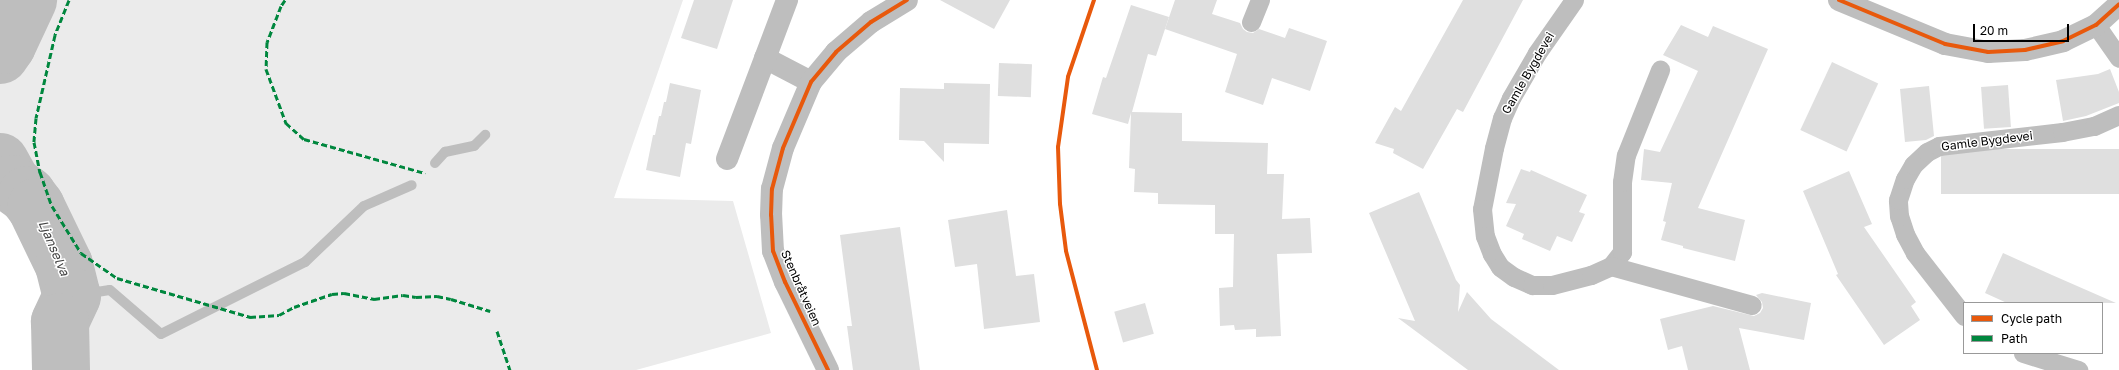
<!DOCTYPE html>
<html>
<head>
<meta charset="utf-8">
<style>
	body { margin:0 }
	#map { position:relative; width:2119px; height:370px; overflow:hidden; background:#fff; font-family:"Golos Text",sans-serif }
	div>[style] { position:absolute }
	.green>* { inset:0; background:#ebebeb }
	.stream>* { height:10px; margin:-5px; padding:0 5px; transform-origin:5px; border-radius:5px; background:#bebebe }
	.river>* { height:58px; margin:-29px; padding:0 29px; transform-origin:29px; border-radius:29px; background:#bebebe }
	.building>* { inset:0; background:#dfdfdf; transform-origin:0 0 }
	.service>* { height:19px; margin:-9.5px; padding:0 9.5px; transform-origin:9.5px; border-radius:9.5px; background:#bebebe }
	.minor>* { height:22px; margin:-11px; padding:0 11px; transform-origin:11px; border-radius:11px; background:#bebebe }
	.quiet>* { height:3px; margin-top:-1.5px; transform-origin:0; background:repeating-linear-gradient(90deg,#00873e 0 6px,transparent 0 9px) }
	.cycleway>* { height:4px; margin:-2px; padding:0 2px; transform-origin:2px; border-radius:2px; background:#e8590c }
	span { translate:-50% -50%; white-space:nowrap; text-align:center; line-height:1.15; -webkit-text-stroke:3px #fff; paint-order:stroke }
	.street-label { font-size:12px; color:#000 }
	.water-label { font-size:13px; color:#434343; font-style:italic }
	.legend { position:absolute; left:1963px; top:302px; width:140px; height:52px; box-sizing:border-box; background:#fff; border:1px solid #999; margin:0; padding:5px 7px; list-style:none; font-size:12px; color:#000 }
	.legend li { display:flex; align-items:center; gap:8px; height:20px }
	.legend b { width:20px; border:1px solid #999 }
	.scale { position:absolute; left:1973px; top:24px; width:96px; height:18px; box-sizing:border-box; border:2px solid #000; border-top:0; padding-left:5px; font-size:12px; line-height:14px; white-space:nowrap; color:#000; -webkit-text-stroke:3px #fff; paint-order:stroke }
</style>
</head>
<body>
<div id="map">
	<div class="green">
		<i style="clip-path:polygon(0 0,683px 0,614px 198px,733px 201px,771px 333px,636px 370px,33px 370px,56px 280px,0 160px)"></i>
	</div>
	<div class="stream">
		<i style="left:435px;top:163px;width:15px;rotate:-48deg"></i>
		<i style="left:445px;top:152px;width:30px;rotate:-12deg"></i>
		<i style="left:474px;top:146px;width:16px;rotate:-45deg"></i>
		<i style="left:72px;top:296px;width:38px;rotate:-9deg"></i>
		<i style="left:110px;top:290px;width:67px;rotate:40.8deg"></i>
		<i style="left:161px;top:334px;width:161px;rotate:-26.6deg"></i>
		<i style="left:305px;top:262px;width:81px;rotate:-43.5deg"></i>
		<i style="left:364px;top:206px;width:52px;rotate:-23.6deg"></i>
	</div>
	<div class="river">
		<i style="left:0;top:55px;width:12px;rotate:-55deg"></i>
		<i style="left:7px;top:45px;width:50px;rotate:-65deg"></i>
		<i style="left:0;top:162px;width:25px;rotate:61deg"></i>
		<i style="left:12px;top:184px;width:19px;rotate:36deg"></i>
		<i style="left:27px;top:195px;width:15px;rotate:53deg"></i>
		<i style="left:36px;top:207px;width:64px;rotate:64.2deg"></i>
		<i style="left:64px;top:265px;width:32px;rotate:76deg"></i>
		<i style="left:72px;top:296px;width:29px;rotate:115deg"></i>
		<i style="left:60px;top:322px;width:48px;rotate:88.8deg"></i>
	</div>
	<div class="building">
		<i style="clip-path:polygon(694px 0,733px 0,717px 49px,681px 38px)"></i>
		<i style="clip-path:polygon(940px 0,1010px 0,994px 29px)"></i>
		<i style="clip-path:polygon(1175px 0,1217px 0,1212px 14px,1240px 23px,1243px 29px,1247px 32px,1253px 33px,1259px 29px,1285px 38px,1289px 28px,1327px 41px,1310px 91px,1272px 78px,1263px 105px,1225px 92px,1237px 54px,1165px 29px)"></i>
		<i style="clip-path:polygon(1463px 0,1523px 0,1463px 112px,1457px 109px,1423px 169px,1393px 153px,1394px 149px,1375px 143px,1395px 107px,1401px 111px)"></i>
		<i style="clip-path:polygon(1131px 5px,1169px 17px,1156px 56px,1148px 54px,1132px 112px,1182px 113px,1182px 141px,1268px 143px,1267px 174px,1284px 174px,1282px 219px,1310px 218px,1312px 253px,1277px 254px,1281px 336px,1256px 337px,1256px 329px,1235px 330px,1234px 325px,1220px 326px,1219px 288px,1233px 287px,1234px 234px,1215px 234px,1215px 205px,1158px 204px,1158px 193px,1134px 192px,1135px 169px,1129px 168px,1131px 113px,1128px 124px,1092px 114px,1103px 77px,1106px 78px)"></i>
		<i style="clip-path:polygon(1681px 25px,1708px 37px,1713px 26px,1768px 49px,1698px 208px,1745px 220px,1735px 261px,1683px 248px,1683px 246px,1661px 240px,1666px 222px,1663px 221px,1672px 183px,1641px 180px,1644px 149px,1660px 152px,1698px 71px,1663px 55px)"></i>
		<i style="left:1832px;top:62px;width:51px;height:75px;rotate:25deg"></i>
		<i style="left:999px;top:63px;width:33px;height:33px;rotate:2deg"></i>
		<i style="clip-path:polygon(2110px 69px,2119px 92px,2119px 103px,2086px 116px,2063px 121px,2056px 80px,2098px 74px)"></i>
		<i style="clip-path:polygon(670px 83px,701px 90px,691px 144px,686px 143px,680px 177px,646px 170px,653px 135px,655px 135px,659px 116px,661px 116px,664px 102px,666px 102px)"></i>
		<i style="clip-path:polygon(944px 83px,990px 84px,989px 144px,944px 143px,944px 162px,924px 141px,899px 140px,900px 88px,944px 89px)"></i>
		<i style="left:2008px;top:85px;width:42px;height:27px;rotate:86deg"></i>
		<i style="clip-path:polygon(1929px 86px,1934px 136px,1926px 140px,1905px 142px,1900px 89px)"></i>
		<i style="left:2119px;top:149px;width:45px;height:178px;rotate:90deg"></i>
		<i style="clip-path:polygon(2002px 150px,1986px 156px,1985px 152px)"></i>
		<i style="clip-path:polygon(1521px 169px,1530px 172px,1531px 170px,1587px 195px,1579px 212px,1585px 214px,1572px 242px,1557px 236px,1550px 251px,1522px 239px,1524px 234px,1506px 226px,1516px 204px,1506px 203px)"></i>
		<i style="clip-path:polygon(1849px 171px,1872px 224px,1864px 227px,1916px 302px,1911px 306px,1920px 320px,1884px 345px,1836px 275px,1838px 274px,1803px 191px)"></i>
		<i style="clip-path:polygon(1419px 192px,1456px 280px,1460px 285px,1458px 312px,1467px 292px,1491px 319px,1559px 370px,1468px 370px,1398px 318px,1415px 321px,1369px 213px)"></i>
		<i style="clip-path:polygon(1007px 210px,1016px 276px,1034px 274px,1040px 322px,984px 329px,977px 264px,955px 267px,948px 220px)"></i>
		<i style="clip-path:polygon(900px 227px,920px 370px,853px 370px,847px 326px,852px 326px,840px 235px)"></i>
		<i style="clip-path:polygon(2003px 253px,2052px 275px,2116px 303px,2007px 303px,1985px 293px)"></i>
		<i style="clip-path:polygon(1762px 293px,1811px 303px,1804px 340px,1739px 328px,1750px 370px,1688px 370px,1682px 346px,1668px 350px,1660px 319px,1713px 306px,1754px 316px,1760px 313px,1763px 308px,1762px 302px,1756px 295px)"></i>
		<i style="left:1145px;top:303px;width:32px;height:32px;rotate:74deg"></i>
	</div>
	<div class="service">
		<i style="left:1574px;top:0;width:65px;rotate:124.9deg"></i>
		<i style="left:1537px;top:53px;width:52px;rotate:120deg"></i>
		<i style="left:1511px;top:98px;width:22px;rotate:114deg"></i>
		<i style="left:1502px;top:118px;width:31px;rotate:105deg"></i>
		<i style="left:1494px;top:148px;width:62px;rotate:101.1deg"></i>
		<i style="left:1482px;top:209px;width:27px;rotate:84deg"></i>
		<i style="left:1485px;top:236px;width:19px;rotate:69deg"></i>
		<i style="left:1492px;top:254px;width:15px;rotate:58deg"></i>
		<i style="left:1500px;top:267px;width:17px;rotate:36deg"></i>
		<i style="left:1514px;top:277px;width:20px;rotate:24deg"></i>
		<i style="left:1532px;top:285px;width:20px"></i>
		<i style="left:1552px;top:285px;width:40px;rotate:-14.4deg"></i>
		<i style="left:1591px;top:275px;width:22px;rotate:-24deg"></i>
		<i style="left:1611px;top:266px;width:18px;rotate:-52deg"></i>
		<i style="left:1622px;top:252px;width:70px;rotate:-90deg"></i>
		<i style="left:1622px;top:182px;width:27px;rotate:-82deg"></i>
		<i style="left:1626px;top:155px;width:92px;rotate:-68.2deg"></i>
		<i style="left:1251px;top:22px;width:24px;rotate:-68deg"></i>
		<i style="left:2096px;top:25px;width:40px;rotate:55.1deg"></i>
		<i style="left:1611px;top:266px;width:146px;rotate:15.5deg"></i>
		<i style="left:1964px;top:316px;width:80px;rotate:-127.9deg"></i>
		<i style="left:1915px;top:253px;width:21px;rotate:-118deg"></i>
		<i style="left:1905px;top:234px;width:19px;rotate:-108deg"></i>
		<i style="left:1899px;top:216px;width:16px;rotate:-94deg"></i>
		<i style="left:1898px;top:200px;width:22px;rotate:-72deg"></i>
		<i style="left:1905px;top:179px;width:16px;rotate:-60deg"></i>
		<i style="left:1913px;top:165px;width:19px;rotate:-43deg"></i>
		<i style="left:1927px;top:152px;width:13px;rotate:-27deg"></i>
		<i style="left:1939px;top:146px;width:124px;rotate:-6.5deg"></i>
		<i style="left:2062px;top:132px;width:33px;rotate:-11deg"></i>
		<i style="left:2094px;top:126px;width:27px;rotate:-24deg"></i>
		<i style="left:2023px;top:353px;width:58px;rotate:17.2deg"></i>
	</div>
	<div class="minor">
		<i style="left:1839px;top:0;width:115px;rotate:22.5deg"></i>
		<i style="left:1945px;top:44px;width:44px;rotate:10.5deg"></i>
		<i style="left:1988px;top:52px;width:37px;rotate:-3deg"></i>
		<i style="left:2025px;top:50px;width:39px;rotate:-13deg"></i>
		<i style="left:2063px;top:41px;width:37px;rotate:-26deg"></i>
		<i style="left:2096px;top:25px;width:31px;rotate:-42deg"></i>
		<i style="left:765px;top:58px;width:52px;rotate:27.6deg"></i>
		<i style="left:727px;top:159px;width:170px;rotate:-69.3deg"></i>
		<i style="left:828px;top:370px;width:98px;rotate:-116deg"></i>
		<i style="left:785px;top:282px;width:33px;rotate:-111deg"></i>
		<i style="left:773px;top:251px;width:36px;rotate:-93deg"></i>
		<i style="left:771px;top:215px;width:26px;rotate:-88deg"></i>
		<i style="left:772px;top:189px;width:42px;rotate:-75deg"></i>
		<i style="left:783px;top:148px;width:72px;rotate:-67deg"></i>
		<i style="left:811px;top:82px;width:39px;rotate:-50deg"></i>
		<i style="left:836px;top:52px;width:46px;rotate:-40.6deg"></i>
		<i style="left:871px;top:22px;width:42px;rotate:-31.4deg"></i>
	</div>
	<div class="quiet">
		<i style="left:69px;top:0;width:38px;rotate:112deg"></i>
		<i style="left:55px;top:35px;width:85px;rotate:102.9deg"></i>
		<i style="left:36px;top:118px;width:24px;rotate:95deg"></i>
		<i style="left:34px;top:142px;width:31px;rotate:79deg"></i>
		<i style="left:40px;top:172px;width:36px;rotate:71deg"></i>
		<i style="left:52px;top:206px;width:55px;rotate:58.3deg"></i>
		<i style="left:81px;top:253px;width:44px;rotate:34.8deg"></i>
		<i style="left:117px;top:278px;width:139px;rotate:16.3deg"></i>
		<i style="left:250px;top:317px;width:29px;rotate:-4deg"></i>
		<i style="left:279px;top:315px;width:17px;rotate:-28deg"></i>
		<i style="left:294px;top:307px;width:40px;rotate:-18.9deg"></i>
		<i style="left:332px;top:294px;width:12px;rotate:-5deg"></i>
		<i style="left:344px;top:293px;width:31px;rotate:11deg"></i>
		<i style="left:374px;top:299px;width:29px;rotate:-8deg"></i>
		<i style="left:403px;top:295px;width:13px;rotate:9deg"></i>
		<i style="left:416px;top:297px;width:21px;rotate:-3deg"></i>
		<i style="left:437px;top:296px;width:14px;rotate:12deg"></i>
		<i style="left:451px;top:299px;width:41px;rotate:17.1deg"></i>
		<i style="left:285px;top:0;width:7px;rotate:124deg"></i>
		<i style="left:281px;top:6px;width:39px;rotate:111deg"></i>
		<i style="left:267px;top:42px;width:27px;rotate:92deg"></i>
		<i style="left:266px;top:69px;width:58px;rotate:69.7deg"></i>
		<i style="left:286px;top:123px;width:24px;rotate:42deg"></i>
		<i style="left:304px;top:139px;width:126px;rotate:15.7deg"></i>
		<i style="left:497px;top:331px;width:41px;rotate:71.6deg"></i>
	</div>
	<div class="cycleway">
		<i style="left:1094px;top:0;width:81px;rotate:108.7deg"></i>
		<i style="left:1068px;top:77px;width:71px;rotate:98.1deg"></i>
		<i style="left:1058px;top:147px;width:57px;rotate:88deg"></i>
		<i style="left:1060px;top:204px;width:47px;rotate:82.7deg"></i>
		<i style="left:1066px;top:251px;width:123px;rotate:75.4deg"></i>
		<i style="left:1839px;top:0;width:115px;rotate:22.5deg"></i>
		<i style="left:1945px;top:44px;width:44px;rotate:10.5deg"></i>
		<i style="left:1988px;top:52px;width:37px;rotate:-3deg"></i>
		<i style="left:2025px;top:50px;width:39px;rotate:-13deg"></i>
		<i style="left:2063px;top:41px;width:37px;rotate:-26deg"></i>
		<i style="left:2096px;top:25px;width:31px;rotate:-42deg"></i>
		<i style="left:828px;top:370px;width:98px;rotate:-116deg"></i>
		<i style="left:785px;top:282px;width:33px;rotate:-111deg"></i>
		<i style="left:773px;top:251px;width:36px;rotate:-93deg"></i>
		<i style="left:771px;top:215px;width:26px;rotate:-88deg"></i>
		<i style="left:772px;top:189px;width:42px;rotate:-75deg"></i>
		<i style="left:783px;top:148px;width:72px;rotate:-67deg"></i>
		<i style="left:811px;top:82px;width:39px;rotate:-50deg"></i>
		<i style="left:836px;top:52px;width:46px;rotate:-40.6deg"></i>
		<i style="left:871px;top:22px;width:42px;rotate:-31.4deg"></i>
	</div>
	<div class="street-label">
		<span style="left:1528px;top:73px;rotate:-60deg">Gamle Bygdevei</span>
		<span style="left:1987px;top:141px;rotate:-7deg">Gamle Bygdevei</span>
		<span style="left:801px;top:288px;rotate:66deg">Stenbråtveien</span>
	</div>
	<div class="water-label">
		<span style="left:54px;top:248px;rotate:67deg">Ljanselva</span>
	</div>
	<ul class="legend">
	<li><b style="height:5px;background:#e8590c"></b>Cycle path</li>
	<li><b style="height:5px;background:#00873e"></b>Path</li>
	</ul>
	<div class="scale">20 m</div>
</div>
</body>
</html>
